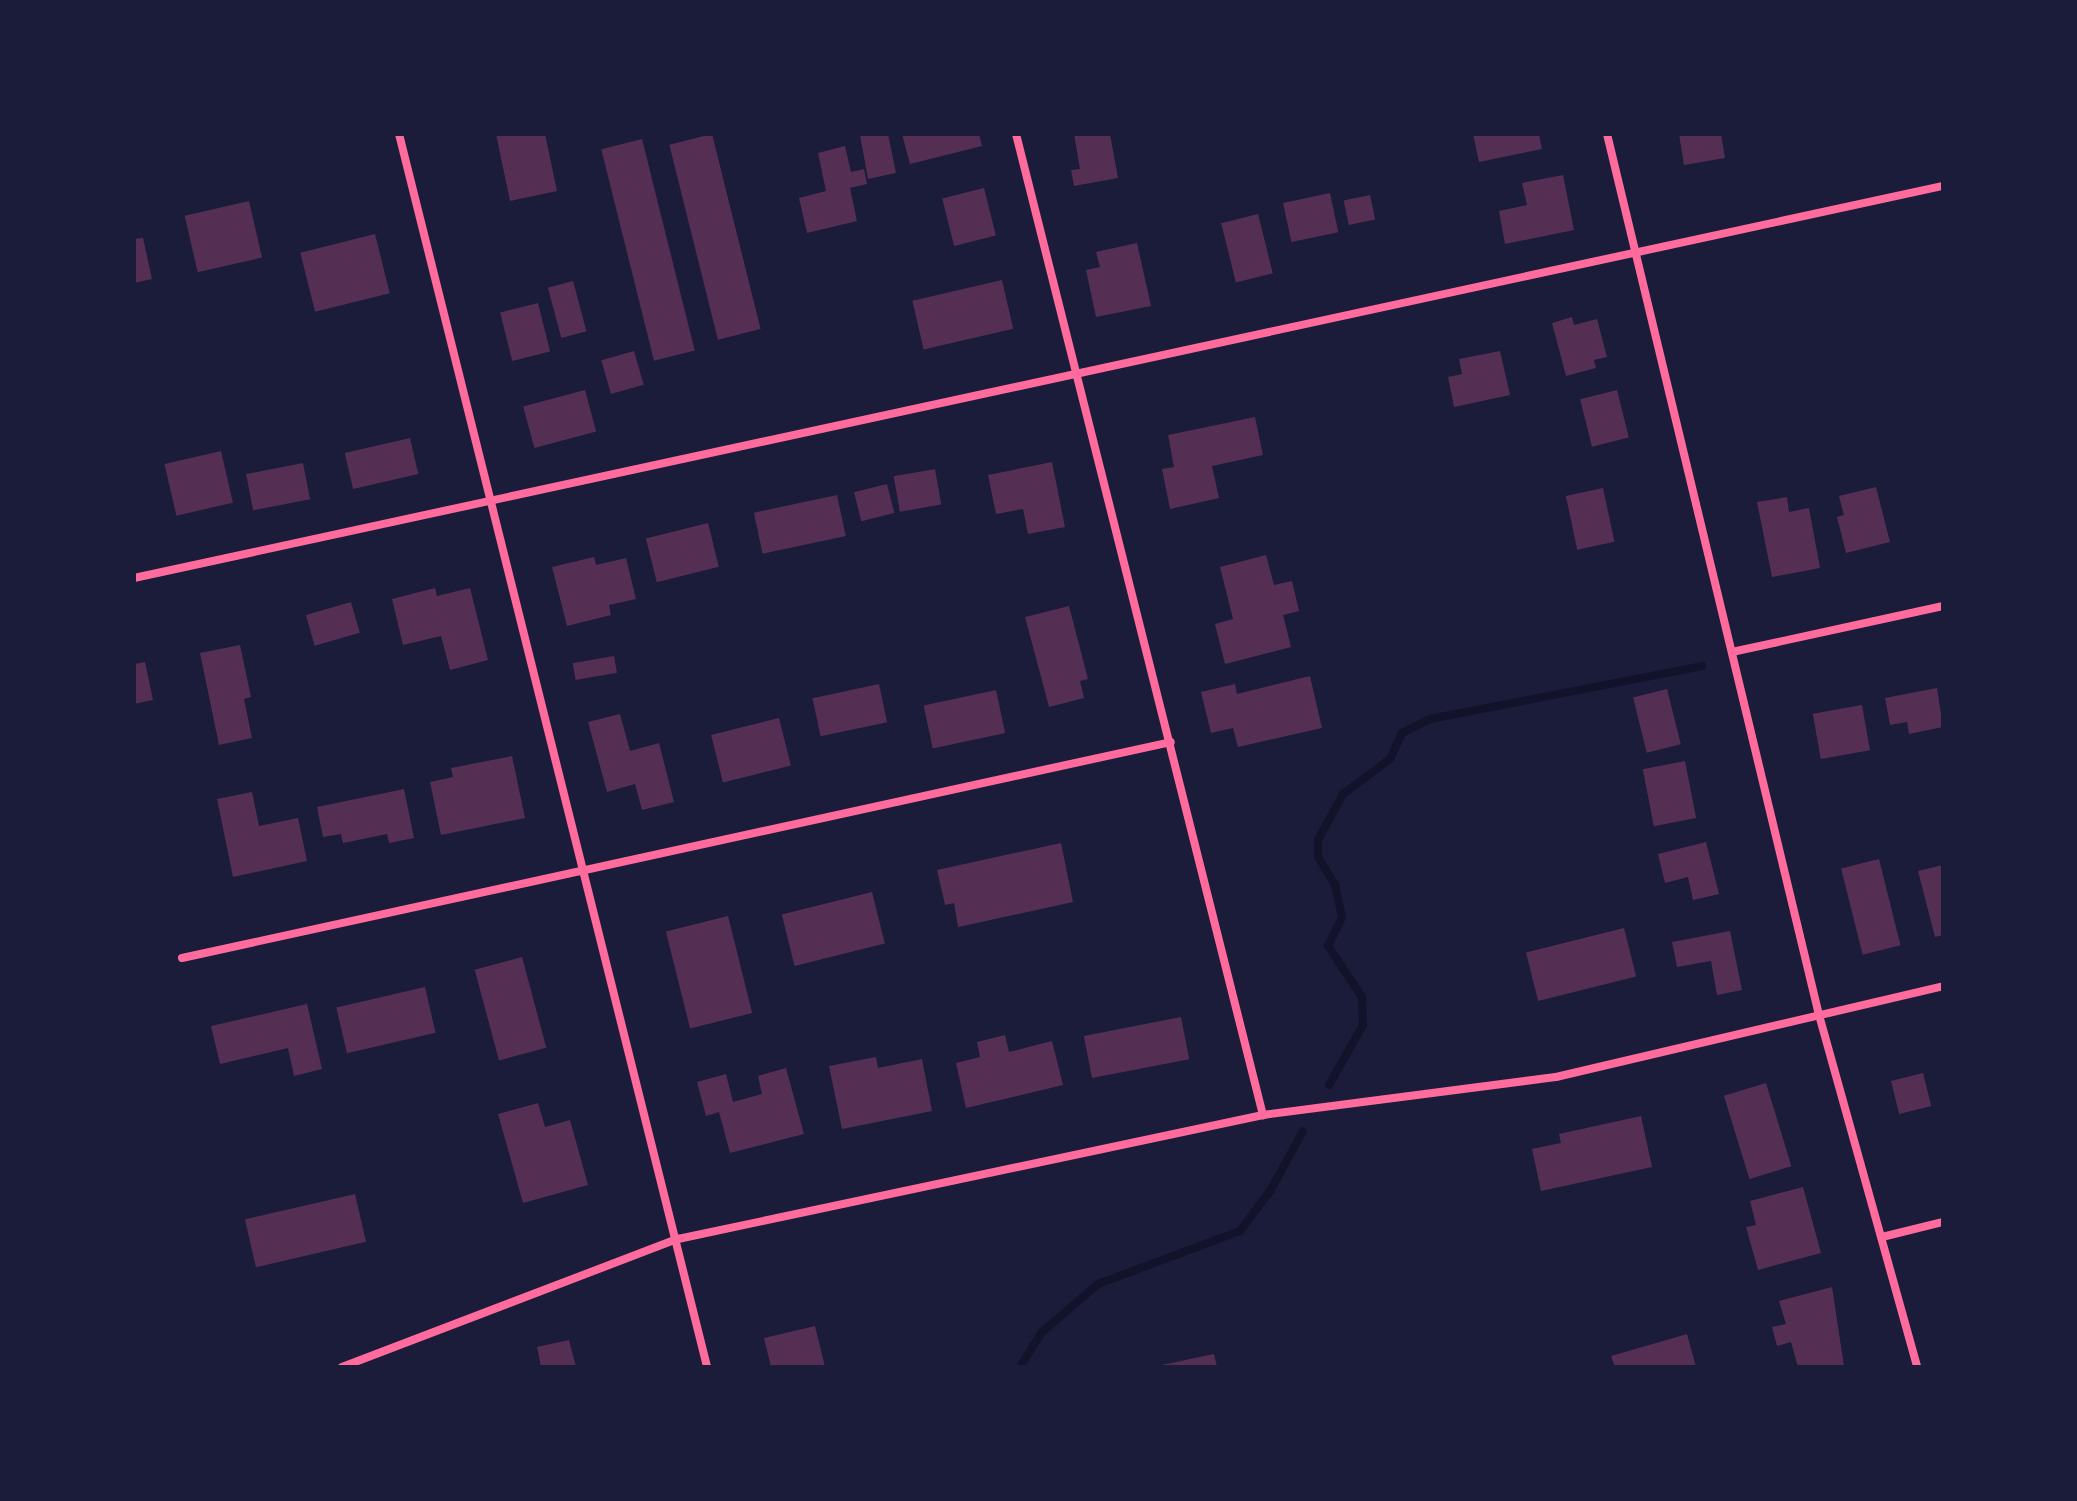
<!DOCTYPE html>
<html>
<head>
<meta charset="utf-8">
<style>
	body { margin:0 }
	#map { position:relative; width:2077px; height:1501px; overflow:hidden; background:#1b1b3a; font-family:Merriweather,serif }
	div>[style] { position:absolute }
	.stream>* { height:8px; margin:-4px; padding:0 4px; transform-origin:4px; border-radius:4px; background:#12122b }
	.building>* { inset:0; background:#542f53; transform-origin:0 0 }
	.minor>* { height:8px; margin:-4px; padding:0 4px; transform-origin:4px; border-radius:4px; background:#ff6b9d }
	span { translate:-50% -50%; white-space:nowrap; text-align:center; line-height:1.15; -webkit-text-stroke:8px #1b1b3a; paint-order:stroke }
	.frame { position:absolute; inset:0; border:136px solid #1b1b3a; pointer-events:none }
</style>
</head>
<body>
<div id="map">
	<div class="stream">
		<i style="left:1329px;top:1085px;width:69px;rotate:-60.5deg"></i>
		<i style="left:1363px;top:1025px;width:28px;rotate:-92deg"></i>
		<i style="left:1362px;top:997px;width:61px;rotate:-123.7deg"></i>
		<i style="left:1328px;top:946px;width:32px;rotate:-64deg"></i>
		<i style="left:1342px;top:917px;width:33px;rotate:-102deg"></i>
		<i style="left:1335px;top:885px;width:33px;rotate:-121deg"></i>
		<i style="left:1318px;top:857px;width:17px;rotate:-90deg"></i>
		<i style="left:1318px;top:840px;width:52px;rotate:-61.5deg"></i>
		<i style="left:1343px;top:794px;width:59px;rotate:-36.7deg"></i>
		<i style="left:1390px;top:759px;width:29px;rotate:-65deg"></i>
		<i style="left:1402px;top:733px;width:31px;rotate:-27deg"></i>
		<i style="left:1430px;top:719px;width:277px;rotate:-11deg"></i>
		<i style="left:1020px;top:1367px;width:40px;rotate:-58deg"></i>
		<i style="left:1041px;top:1333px;width:75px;rotate:-40.7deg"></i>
		<i style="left:1098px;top:1284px;width:152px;rotate:-20.5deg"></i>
		<i style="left:1240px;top:1231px;width:50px;rotate:-53.1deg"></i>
		<i style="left:1270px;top:1191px;width:68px;rotate:-61.2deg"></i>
	</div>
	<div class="building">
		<i style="clip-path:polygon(496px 134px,545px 134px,557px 191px,510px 201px)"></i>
		<i style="left:712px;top:134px;width:201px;height:44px;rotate:76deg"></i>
		<i style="clip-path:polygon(888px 134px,896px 173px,868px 179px,860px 135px)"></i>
		<i style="clip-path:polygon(902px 134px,979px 134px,982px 146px,910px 164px)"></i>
		<i style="clip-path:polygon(1074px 134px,1110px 134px,1118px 178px,1074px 186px,1071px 170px,1080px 169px)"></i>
		<i style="clip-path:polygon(1473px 134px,1539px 134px,1542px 149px,1479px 162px)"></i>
		<i style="clip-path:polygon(1679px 134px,1721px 134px,1725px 158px,1684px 165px)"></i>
		<i style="left:642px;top:139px;width:218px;height:42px;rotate:76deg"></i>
		<i style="clip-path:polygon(845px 146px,851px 172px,864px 169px,867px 184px,850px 188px,857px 221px,807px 233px,799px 198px,826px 191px,818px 153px)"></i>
		<i style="clip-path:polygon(1563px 175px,1574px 230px,1505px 244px,1499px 211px,1527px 205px,1522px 183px)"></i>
		<i style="left:984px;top:188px;width:49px;height:43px;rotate:76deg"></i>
		<i style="left:1330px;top:193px;width:40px;height:48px;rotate:78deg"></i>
		<i style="left:1370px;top:195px;width:25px;height:27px;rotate:78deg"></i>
		<i style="left:249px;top:201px;width:58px;height:66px;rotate:77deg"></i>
		<i style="left:1258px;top:214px;width:61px;height:38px;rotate:76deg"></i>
		<i style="left:375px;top:234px;width:61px;height:77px;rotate:76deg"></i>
		<i style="clip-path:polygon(143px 238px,152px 279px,134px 283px,134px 239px)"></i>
		<i style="clip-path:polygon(1137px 243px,1151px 306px,1096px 317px,1086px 270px,1100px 267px,1096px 252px)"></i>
		<i style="left:1002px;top:280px;width:50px;height:92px;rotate:77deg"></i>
		<i style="left:573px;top:281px;width:52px;height:26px;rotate:75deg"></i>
		<i style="left:538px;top:303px;width:50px;height:39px;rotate:76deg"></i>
		<i style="clip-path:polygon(1572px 317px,1574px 325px,1597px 319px,1607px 357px,1594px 360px,1596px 368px,1566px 376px,1552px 323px)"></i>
		<i style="left:634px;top:351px;width:35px;height:34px;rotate:74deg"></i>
		<i style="clip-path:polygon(1500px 351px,1510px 395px,1454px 407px,1448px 377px,1462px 374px,1459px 359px)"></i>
		<i style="left:585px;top:390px;width:43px;height:64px;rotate:75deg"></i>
		<i style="left:1617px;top:390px;width:49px;height:38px;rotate:76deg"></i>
		<i style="clip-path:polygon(1255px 417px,1263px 455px,1212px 466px,1219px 498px,1170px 509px,1162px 469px,1174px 467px,1168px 435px)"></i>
		<i style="left:410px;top:438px;width:37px;height:67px;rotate:77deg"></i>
		<i style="left:221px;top:451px;width:53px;height:58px;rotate:77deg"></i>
		<i style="clip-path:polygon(1052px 462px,1065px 527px,1028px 534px,1023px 509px,996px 514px,988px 475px)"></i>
		<i style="left:303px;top:463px;width:37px;height:58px;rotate:79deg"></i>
		<i style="left:935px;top:469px;width:36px;height:42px;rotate:80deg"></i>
		<i style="left:887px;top:484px;width:30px;height:34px;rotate:76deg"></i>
		<i style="clip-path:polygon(1876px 487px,1890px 542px,1846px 553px,1837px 517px,1844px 515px,1839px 496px)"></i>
		<i style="left:1603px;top:488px;width:55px;height:38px;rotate:78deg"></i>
		<i style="left:837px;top:495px;width:42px;height:85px;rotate:78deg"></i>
		<i style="clip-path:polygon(1787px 497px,1789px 512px,1809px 508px,1820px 568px,1772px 577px,1757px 502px)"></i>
		<i style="left:708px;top:523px;width:45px;height:64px;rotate:76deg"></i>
		<i style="clip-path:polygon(1266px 555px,1274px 585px,1292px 581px,1299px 611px,1283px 615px,1291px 647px,1225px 664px,1215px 624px,1233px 619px,1220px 567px)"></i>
		<i style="clip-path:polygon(594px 557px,596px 565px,626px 558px,636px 599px,609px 605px,611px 615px,567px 626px,552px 567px)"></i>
		<i style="clip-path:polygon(435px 588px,437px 596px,470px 588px,488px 660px,450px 670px,441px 636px,403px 645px,392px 599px)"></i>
		<i style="left:351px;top:602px;width:32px;height:47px;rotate:74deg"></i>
		<i style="clip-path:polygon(1069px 606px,1088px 679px,1080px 681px,1084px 698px,1049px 707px,1025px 617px)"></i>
		<i style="clip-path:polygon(240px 645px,251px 697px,244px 699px,252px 738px,219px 745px,200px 653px)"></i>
		<i style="left:614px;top:656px;width:17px;height:42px;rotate:80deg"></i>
		<i style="clip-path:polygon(145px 662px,153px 700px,134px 704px,134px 664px)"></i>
		<i style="clip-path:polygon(1310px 676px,1322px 728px,1238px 747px,1233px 728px,1211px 733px,1201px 692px,1235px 684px,1237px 694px)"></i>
		<i style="left:879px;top:684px;width:39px;height:68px;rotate:78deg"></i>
		<i style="clip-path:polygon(1937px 688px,1943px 727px,1909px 734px,1907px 722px,1890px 725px,1885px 698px)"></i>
		<i style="left:1667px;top:689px;width:57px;height:35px;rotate:76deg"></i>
		<i style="left:996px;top:690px;width:44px;height:74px;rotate:78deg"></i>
		<i style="left:1862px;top:705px;width:46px;height:50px;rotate:80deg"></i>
		<i style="clip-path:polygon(620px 714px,630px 751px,659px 743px,674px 802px,642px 810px,635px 784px,607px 792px,588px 722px)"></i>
		<i style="left:779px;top:718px;width:49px;height:70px;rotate:76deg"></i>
		<i style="clip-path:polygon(512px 756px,525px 818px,441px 835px,430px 782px,453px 777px,451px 768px)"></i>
		<i style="left:1685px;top:761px;width:58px;height:43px;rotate:79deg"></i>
		<i style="clip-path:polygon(404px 789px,414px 838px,389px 843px,387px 834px,343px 843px,341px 834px,323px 837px,317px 807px)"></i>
		<i style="clip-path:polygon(252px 792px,259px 826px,298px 818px,307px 861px,233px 877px,217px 799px)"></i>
		<i style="clip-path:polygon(1706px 842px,1719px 894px,1693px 900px,1688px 877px,1665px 883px,1658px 854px)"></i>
		<i style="clip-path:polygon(1061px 843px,1073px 902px,958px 927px,954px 903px,945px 905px,937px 870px)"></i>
		<i style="left:1879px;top:859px;width:89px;height:39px;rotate:76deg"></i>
		<i style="clip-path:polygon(1943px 865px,1943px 935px,1935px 937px,1918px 871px)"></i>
		<i style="left:872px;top:892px;width:53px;height:93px;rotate:76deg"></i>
		<i style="left:728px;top:916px;width:100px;height:64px;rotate:76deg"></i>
		<i style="left:1624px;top:928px;width:50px;height:101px;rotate:76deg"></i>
		<i style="clip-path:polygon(1730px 931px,1742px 990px,1717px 995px,1711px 961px,1677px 967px,1672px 942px)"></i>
		<i style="left:522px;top:957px;width:94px;height:49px;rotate:75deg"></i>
		<i style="left:425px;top:987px;width:47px;height:91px;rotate:77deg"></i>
		<i style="clip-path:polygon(307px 1004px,322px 1069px,294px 1076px,288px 1048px,220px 1064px,211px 1026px)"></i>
		<i style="left:1181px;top:1017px;width:43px;height:99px;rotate:79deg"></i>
		<i style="clip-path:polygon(1005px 1035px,1009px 1052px,1052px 1041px,1063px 1085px,966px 1108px,956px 1063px,980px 1057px,977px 1042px)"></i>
		<i style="clip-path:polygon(876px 1057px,878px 1068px,922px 1059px,932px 1111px,842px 1129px,829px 1066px)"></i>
		<i style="clip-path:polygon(786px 1068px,804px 1134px,730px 1153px,719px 1112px,706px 1116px,697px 1082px,726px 1074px,733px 1102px,762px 1094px,758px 1076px)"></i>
		<i style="left:1923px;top:1073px;width:34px;height:33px;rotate:76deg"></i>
		<i style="left:1766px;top:1083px;width:87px;height:44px;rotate:73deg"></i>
		<i style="clip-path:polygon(538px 1103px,545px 1127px,570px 1120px,588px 1185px,523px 1203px,498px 1114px)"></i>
		<i style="clip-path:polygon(1641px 1116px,1652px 1167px,1541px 1191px,1532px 1149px,1561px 1143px,1559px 1134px)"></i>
		<i style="clip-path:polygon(1803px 1187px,1821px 1253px,1758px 1270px,1746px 1227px,1756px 1225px,1750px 1201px)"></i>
		<i style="left:355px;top:1194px;width:49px;height:113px;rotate:77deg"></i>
		<i style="clip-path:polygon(1832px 1287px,1844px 1366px,1798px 1367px,1791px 1342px,1777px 1346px,1772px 1327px,1786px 1324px,1779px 1301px)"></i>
		<i style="clip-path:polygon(815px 1326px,825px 1367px,771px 1367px,764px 1338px)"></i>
		<i style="clip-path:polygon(1687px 1334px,1696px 1367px,1615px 1367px,1611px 1356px)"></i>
		<i style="clip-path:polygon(569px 1340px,576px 1367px,541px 1367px,537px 1347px)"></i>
		<i style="clip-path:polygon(1214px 1354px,1217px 1367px,1157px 1367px,1157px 1366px)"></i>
	</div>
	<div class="minor">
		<i style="left:399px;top:134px;width:1271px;rotate:75.97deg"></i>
		<i style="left:1016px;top:134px;width:1012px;rotate:75.87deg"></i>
		<i style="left:1607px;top:134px;width:906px;rotate:76.47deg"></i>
		<i style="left:1819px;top:1015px;width:365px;rotate:74.4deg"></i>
		<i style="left:134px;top:578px;width:1851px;rotate:-12.23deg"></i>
		<i style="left:1732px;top:652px;width:216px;rotate:-12.3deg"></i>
		<i style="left:182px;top:958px;width:1012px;rotate:-12.32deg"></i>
		<i style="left:1882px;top:1237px;width:63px;rotate:-13.8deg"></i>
		<i style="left:342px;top:1367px;width:360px;rotate:-20.9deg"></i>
		<i style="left:678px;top:1239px;width:598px;rotate:-11.97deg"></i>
		<i style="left:1263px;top:1115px;width:295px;rotate:-7.4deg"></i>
		<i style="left:1556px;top:1077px;width:398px;rotate:-13.2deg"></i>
	</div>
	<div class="frame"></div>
</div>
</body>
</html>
